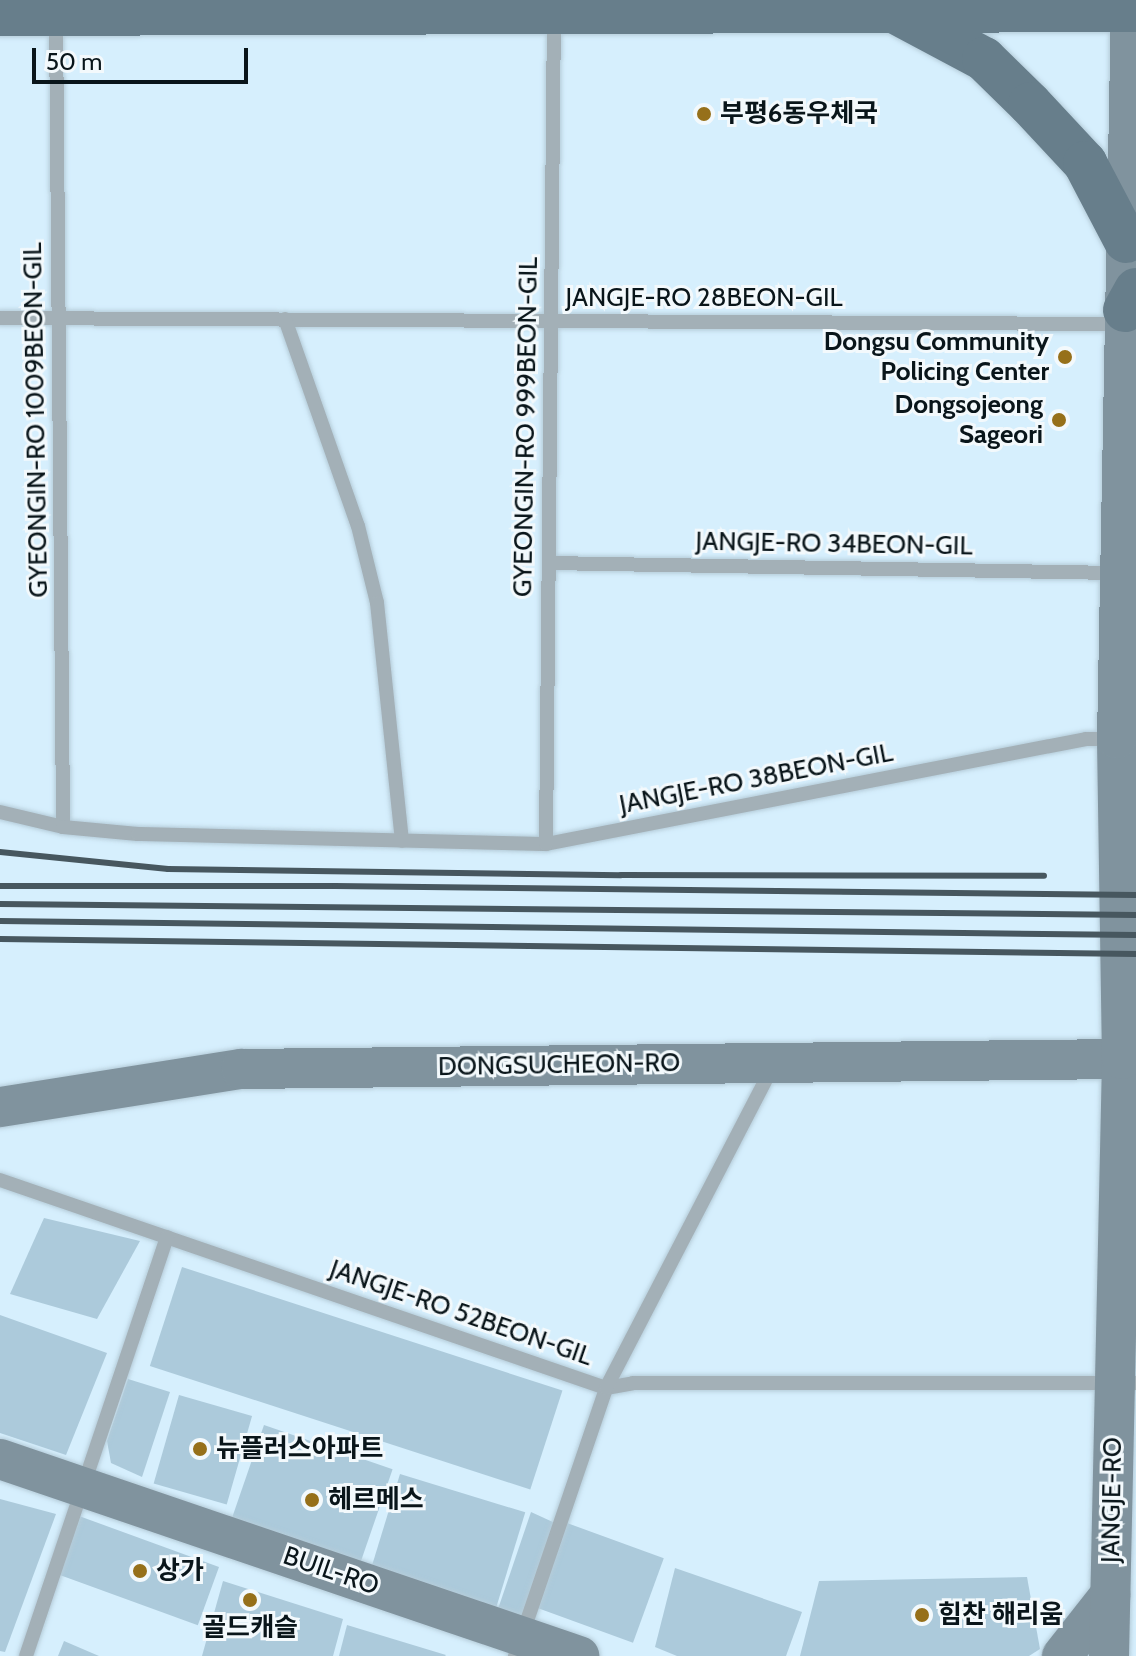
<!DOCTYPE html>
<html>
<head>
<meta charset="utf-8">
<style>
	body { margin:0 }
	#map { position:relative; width:1136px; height:1656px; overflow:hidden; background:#d6effd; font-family:Cabin,"Noto Sans KR",sans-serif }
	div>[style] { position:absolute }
	.building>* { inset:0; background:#accadb; transform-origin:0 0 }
	.roads { filter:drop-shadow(0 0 2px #b5ccd9) drop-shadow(0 0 2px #b5ccd9) }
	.lane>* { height:14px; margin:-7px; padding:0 7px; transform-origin:7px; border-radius:7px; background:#a3b0b7 }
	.secondary>* { height:40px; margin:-20px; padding:0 20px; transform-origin:20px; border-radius:20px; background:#80939e }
	.primary>* { height:44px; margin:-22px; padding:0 22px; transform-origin:22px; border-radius:22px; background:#677e8b }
	.rail>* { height:6px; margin:-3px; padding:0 3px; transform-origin:3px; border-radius:3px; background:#47575f }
	.dots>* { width:22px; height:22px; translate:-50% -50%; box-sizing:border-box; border:4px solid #f3f9fc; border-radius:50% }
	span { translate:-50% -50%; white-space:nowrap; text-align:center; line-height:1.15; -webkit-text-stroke:6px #f3f9fc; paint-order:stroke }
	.poi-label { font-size:26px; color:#09151a; font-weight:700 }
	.left { translate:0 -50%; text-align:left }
	.right { translate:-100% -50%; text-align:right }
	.street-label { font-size:26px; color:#09151a }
	.scale { position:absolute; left:32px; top:48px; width:216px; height:36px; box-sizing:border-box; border:4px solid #09151a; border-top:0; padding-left:10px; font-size:24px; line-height:28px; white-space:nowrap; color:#09151a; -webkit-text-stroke:6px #f3f9fc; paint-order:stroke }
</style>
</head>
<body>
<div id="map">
	<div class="building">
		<i style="clip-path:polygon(44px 1218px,140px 1241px,97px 1319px,10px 1294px)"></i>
		<i style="left:182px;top:1267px;width:400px;height:104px;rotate:18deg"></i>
		<i style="clip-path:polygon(0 1315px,107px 1353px,66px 1455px,0 1433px)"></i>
		<i style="clip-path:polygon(128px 1379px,170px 1392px,142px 1477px,111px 1463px,107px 1441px)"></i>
		<i style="left:179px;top:1395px;width:76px;height:92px;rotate:16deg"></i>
		<i style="left:264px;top:1425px;width:136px;height:109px;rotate:19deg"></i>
		<i style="left:400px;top:1474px;width:131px;height:106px;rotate:17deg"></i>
		<i style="clip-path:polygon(0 1499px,56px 1514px,5px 1652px,0 1651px)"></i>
		<i style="clip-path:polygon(531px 1512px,555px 1523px,526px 1623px,497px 1612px)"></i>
		<i style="left:79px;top:1516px;width:149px;height:62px;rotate:20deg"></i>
		<i style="left:567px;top:1523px;width:103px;height:90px;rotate:20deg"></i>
		<i style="clip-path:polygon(675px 1568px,802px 1612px,786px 1656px,677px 1656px,655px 1647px)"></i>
		<i style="clip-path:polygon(1027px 1577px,1040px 1649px,1029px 1656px,800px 1656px,819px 1581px)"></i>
		<i style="clip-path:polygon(223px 1581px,343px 1619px,333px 1656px,202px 1656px)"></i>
		<i style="clip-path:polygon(347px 1625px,446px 1655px,445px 1656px,339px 1656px)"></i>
		<i style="clip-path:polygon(64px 1641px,99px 1656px,58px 1656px)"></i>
	</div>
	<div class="roads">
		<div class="lane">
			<i style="left:56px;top:19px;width:808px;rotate:89.5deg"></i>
			<i style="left:0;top:318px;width:1124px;rotate:0.31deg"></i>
			<i style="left:285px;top:319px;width:219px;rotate:70.6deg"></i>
			<i style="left:358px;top:526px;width:79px;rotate:76.1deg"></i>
			<i style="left:377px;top:603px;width:239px;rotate:84deg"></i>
			<i style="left:549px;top:563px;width:567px;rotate:1.01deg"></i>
			<i style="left:0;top:812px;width:65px;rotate:13.4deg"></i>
			<i style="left:63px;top:827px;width:75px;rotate:5.3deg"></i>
			<i style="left:138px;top:834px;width:408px;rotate:1.4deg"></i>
			<i style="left:546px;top:844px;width:550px;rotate:-11deg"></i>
			<i style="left:1086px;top:739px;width:29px"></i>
			<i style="left:546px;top:844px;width:828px;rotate:-89.45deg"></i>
			<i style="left:0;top:1180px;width:641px;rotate:18.94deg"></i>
			<i style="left:606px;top:1388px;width:27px;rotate:-10deg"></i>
			<i style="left:633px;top:1383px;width:503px"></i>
			<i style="left:26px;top:1656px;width:442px;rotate:-71.4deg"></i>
			<i style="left:515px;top:1656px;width:283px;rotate:-71.2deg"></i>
			<i style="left:606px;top:1388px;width:360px;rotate:-62.6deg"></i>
		</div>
		<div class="secondary">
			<i style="left:0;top:1107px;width:244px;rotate:-9deg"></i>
			<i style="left:241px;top:1069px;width:881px;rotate:-0.65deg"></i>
			<i style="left:0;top:1459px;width:612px;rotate:18.79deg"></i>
			<i style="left:1062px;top:1656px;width:78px;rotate:-51.8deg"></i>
			<i style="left:1109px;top:1656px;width:597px;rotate:-88.75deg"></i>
			<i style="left:1122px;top:1059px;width:320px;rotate:-90.9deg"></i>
			<i style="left:1117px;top:739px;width:739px;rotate:-88.91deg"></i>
		</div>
		<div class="primary">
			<i style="left:896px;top:12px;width:100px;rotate:28.1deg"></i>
			<i style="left:984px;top:59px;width:64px;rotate:44.4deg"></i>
			<i style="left:1030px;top:104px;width:81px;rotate:47deg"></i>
			<i style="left:1085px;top:163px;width:88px;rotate:62.3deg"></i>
			<i style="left:0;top:14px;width:1136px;rotate:-0.2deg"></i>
			<i style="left:1125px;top:310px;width:23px;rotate:-61deg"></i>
		</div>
	</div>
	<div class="rail">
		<i style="left:0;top:852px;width:169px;rotate:5.8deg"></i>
		<i style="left:168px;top:869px;width:453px;rotate:0.8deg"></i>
		<i style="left:621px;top:875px;width:423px;rotate:0.1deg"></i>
		<i style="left:0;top:886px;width:335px"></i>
		<i style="left:335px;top:886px;width:801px;rotate:0.64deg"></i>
		<i style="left:0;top:904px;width:1136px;rotate:0.55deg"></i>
		<i style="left:0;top:921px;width:1136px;rotate:0.71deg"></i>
		<i style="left:0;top:939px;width:1136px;rotate:0.76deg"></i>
	</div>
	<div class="dots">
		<i style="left:704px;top:114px;background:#96701a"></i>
		<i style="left:1065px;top:357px;background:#96701a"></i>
		<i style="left:1059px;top:420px;background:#96701a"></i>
		<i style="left:200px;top:1449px;background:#96701a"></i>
		<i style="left:312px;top:1500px;background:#96701a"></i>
		<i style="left:140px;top:1571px;background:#96701a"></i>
		<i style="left:250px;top:1600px;background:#96701a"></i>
		<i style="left:922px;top:1615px;background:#96701a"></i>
	</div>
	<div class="poi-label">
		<span class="left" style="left:720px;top:114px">부평6동우체국</span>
		<span class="right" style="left:1049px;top:357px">Dongsu Community<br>Policing Center</span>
		<span class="right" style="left:1043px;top:420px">Dongsojeong<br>Sageori</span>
		<span class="left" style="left:216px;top:1449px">뉴플러스아파트</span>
		<span class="left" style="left:328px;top:1500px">헤르메스</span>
		<span class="left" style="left:156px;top:1571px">상가</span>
		<span class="left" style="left:938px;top:1615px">힘찬 해리움</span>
		<span style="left:250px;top:1628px">골드캐슬</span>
	</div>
	<div class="street-label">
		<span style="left:704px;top:298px">JANGJE-RO 28BEON-GIL</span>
		<span style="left:36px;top:420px;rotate:-91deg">GYEONGIN-RO 1009BEON-GIL</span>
		<span style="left:526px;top:427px;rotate:-89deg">GYEONGIN-RO 999BEON-GIL</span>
		<span style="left:834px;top:544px;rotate:1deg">JANGJE-RO 34BEON-GIL</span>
		<span style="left:756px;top:779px;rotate:-11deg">JANGJE-RO 38BEON-GIL</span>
		<span style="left:559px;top:1065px;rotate:-1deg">DONGSUCHEON-RO</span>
		<span style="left:461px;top:1313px;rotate:19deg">JANGJE-RO 52BEON-GIL</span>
		<span style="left:1112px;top:1500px;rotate:-89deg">JANGJE-RO</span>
		<span style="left:331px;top:1571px;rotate:19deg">BUIL-RO</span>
	</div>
	<div class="scale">50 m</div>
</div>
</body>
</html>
